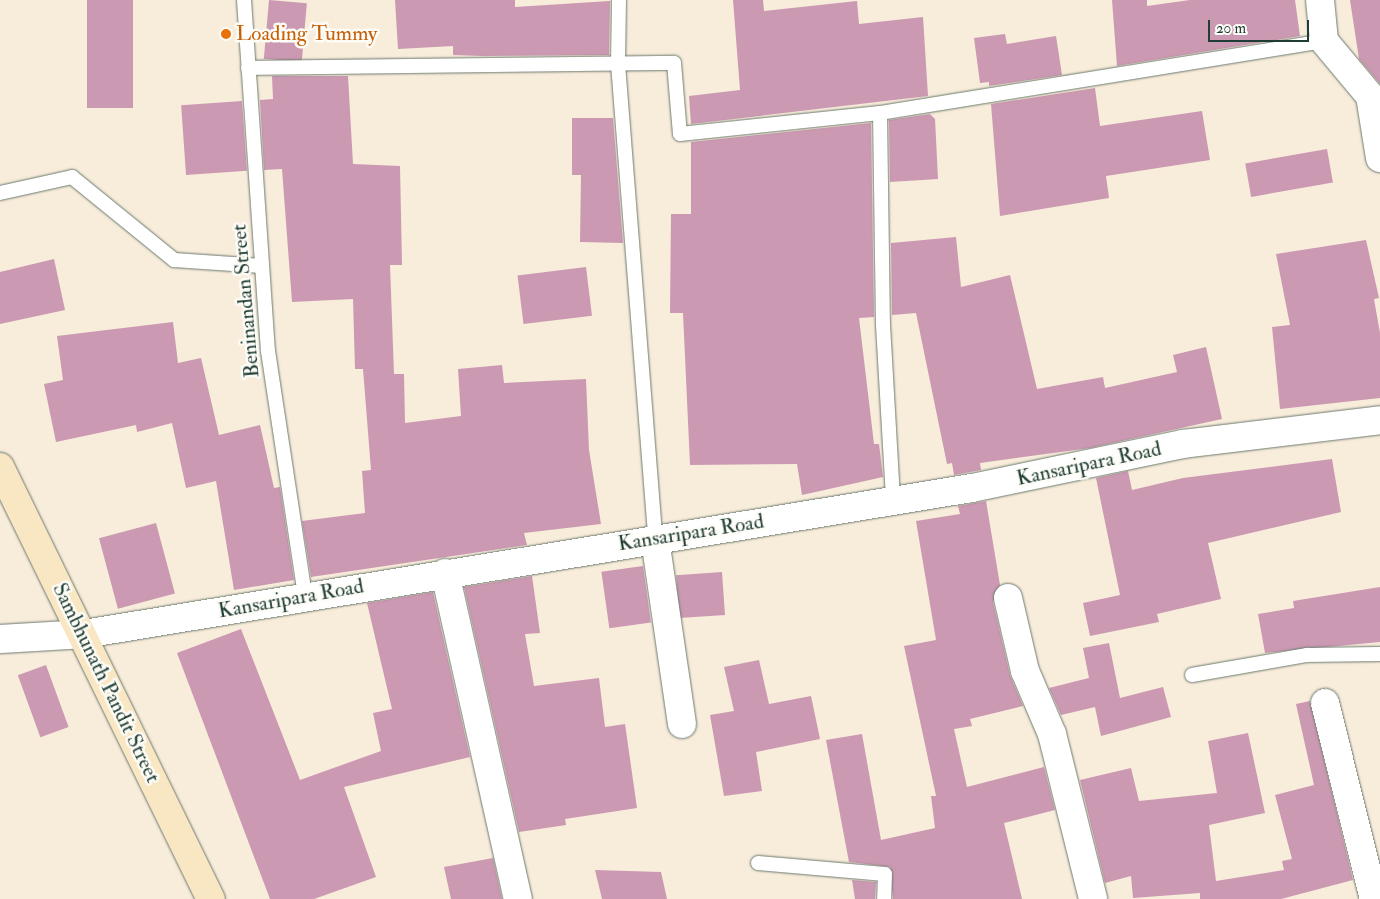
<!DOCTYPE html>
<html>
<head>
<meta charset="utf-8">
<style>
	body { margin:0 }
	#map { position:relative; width:1380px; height:899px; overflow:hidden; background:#f8ecdb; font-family:"IM FELL Double Pica",serif }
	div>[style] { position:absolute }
	.building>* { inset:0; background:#cb99b2; transform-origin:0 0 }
	.roads { filter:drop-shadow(0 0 1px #6b7a6e) drop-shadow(0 0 1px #6b7a6e) }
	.lane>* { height:14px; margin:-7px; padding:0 7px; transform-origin:7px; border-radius:7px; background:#fff }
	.street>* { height:28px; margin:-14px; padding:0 14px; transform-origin:14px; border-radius:14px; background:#fff }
	.secondary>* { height:28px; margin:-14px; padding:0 14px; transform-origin:14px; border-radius:14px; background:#f9e7c3 }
	.dots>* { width:14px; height:14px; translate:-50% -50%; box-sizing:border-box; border:2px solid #fdfcf7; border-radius:50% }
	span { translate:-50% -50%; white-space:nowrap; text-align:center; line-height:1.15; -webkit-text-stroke:5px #fdfcf7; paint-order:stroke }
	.food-label { font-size:21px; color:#c56008 }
	.left { translate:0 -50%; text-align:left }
	.street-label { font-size:21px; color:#1f3d34 }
	.scale { position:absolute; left:1208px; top:20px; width:101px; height:22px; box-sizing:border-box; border:2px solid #1f3d34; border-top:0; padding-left:6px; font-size:15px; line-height:18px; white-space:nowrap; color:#1f3d34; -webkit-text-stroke:4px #fdfcf7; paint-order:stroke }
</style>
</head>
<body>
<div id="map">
	<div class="building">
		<i style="left:87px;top:0;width:46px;height:108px"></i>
		<i style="left:269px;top:0;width:38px;height:59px;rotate:5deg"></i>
		<i style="clip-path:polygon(395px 0,515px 0,515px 7px,610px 1px,609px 55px,483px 56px,453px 55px,453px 46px,398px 49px)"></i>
		<i style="clip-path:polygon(733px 0,763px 0,764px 11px,857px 1px,859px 24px,923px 17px,928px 96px,691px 124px,689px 96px,740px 90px)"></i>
		<i style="clip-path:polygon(1112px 0,1147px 0,1147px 6px,1190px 0,1295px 0,1300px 36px,1117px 66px)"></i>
		<i style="clip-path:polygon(1350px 0,1380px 0,1380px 84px,1359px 59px)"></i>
		<i style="clip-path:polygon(1005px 34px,1007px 44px,1056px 36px,1062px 75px,989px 86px,989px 82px,980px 83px,974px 38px)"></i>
		<i style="clip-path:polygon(272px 76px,348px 76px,353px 164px,400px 166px,402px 265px,390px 265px,394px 374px,404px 374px,405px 423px,461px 416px,458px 369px,502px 365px,504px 383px,586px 379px,589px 450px,601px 524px,524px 533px,527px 545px,311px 577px,302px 521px,365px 513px,362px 471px,371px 470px,363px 369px,355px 369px,353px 299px,292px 302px,282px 169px,264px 170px,260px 100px,273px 99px)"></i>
		<i style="clip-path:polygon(1095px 88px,1100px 126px,1202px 111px,1210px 160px,1106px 176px,1109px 198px,1000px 216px,991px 104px)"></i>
		<i style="left:242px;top:101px;width:70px;height:61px;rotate:86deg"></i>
		<i style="clip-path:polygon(930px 114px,935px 119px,938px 179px,890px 182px,889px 120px)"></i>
		<i style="clip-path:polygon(572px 118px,613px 118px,623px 243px,580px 242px,581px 175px,572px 175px)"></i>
		<i style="clip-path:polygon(871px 123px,874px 317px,859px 318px,874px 444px,879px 444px,883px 477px,802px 495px,797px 464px,690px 465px,683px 313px,670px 313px,671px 214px,691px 214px,691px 142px)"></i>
		<i style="left:1327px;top:149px;width:34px;height:83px;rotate:80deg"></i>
		<i style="clip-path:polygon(956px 237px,961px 287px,1010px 275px,1037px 389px,1103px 377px,1105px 388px,1177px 372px,1173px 355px,1206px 347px,1222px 419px,1090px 448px,980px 463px,981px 470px,954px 475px,952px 463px,947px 464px,916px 313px,892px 315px,891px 243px)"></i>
		<i style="clip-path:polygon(1366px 240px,1379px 298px,1374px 299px,1380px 333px,1380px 398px,1280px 409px,1272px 327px,1290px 325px,1276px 254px)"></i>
		<i style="clip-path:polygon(54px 259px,65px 310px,0 324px,0 272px)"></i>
		<i style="left:586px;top:267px;width:49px;height:69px;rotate:83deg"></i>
		<i style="clip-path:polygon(173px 322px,178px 363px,201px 358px,219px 435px,260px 425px,274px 488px,280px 487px,294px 580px,234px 590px,216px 481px,186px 488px,172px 423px,137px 432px,136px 425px,56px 442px,44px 384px,63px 380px,57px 336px)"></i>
		<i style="clip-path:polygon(1332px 459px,1341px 512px,1208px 543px,1221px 599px,1157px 614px,1159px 622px,1090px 636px,1083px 603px,1120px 595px,1096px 478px,1128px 471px,1132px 490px,1183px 478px)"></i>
		<i style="clip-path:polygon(986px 501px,1000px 585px,993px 602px,1010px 675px,1023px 706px,970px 719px,972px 726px,954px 729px,967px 787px,1044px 767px,1055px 810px,1004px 823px,1022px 899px,893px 899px,890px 867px,849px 862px,826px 740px,862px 734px,881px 840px,935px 828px,931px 796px,936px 796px,904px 646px,936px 640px,916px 521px,960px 514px,958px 506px)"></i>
		<i style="left:156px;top:523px;width:73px;height:59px;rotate:75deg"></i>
		<i style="left:643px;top:566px;width:57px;height:42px;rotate:82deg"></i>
		<i style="left:722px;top:572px;width:43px;height:46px;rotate:86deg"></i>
		<i style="clip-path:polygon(532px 576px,540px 633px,525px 634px,534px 686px,599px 678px,605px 727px,625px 724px,637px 808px,565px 819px,566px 825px,519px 832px,464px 587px)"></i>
		<i style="clip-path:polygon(1380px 587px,1380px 642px,1265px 653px,1258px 614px,1294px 608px,1293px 601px)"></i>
		<i style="clip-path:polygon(433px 592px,470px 757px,344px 787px,376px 877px,314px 899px,270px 899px,177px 653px,241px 629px,300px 780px,381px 751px,373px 713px,392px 709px,367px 603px)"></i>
		<i style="clip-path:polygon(1109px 643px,1120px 698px,1163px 687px,1171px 717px,1101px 736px,1095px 707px,1061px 715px,1049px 688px,1089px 678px,1083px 648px)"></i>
		<i style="clip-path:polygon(759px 660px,769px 704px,811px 696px,820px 739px,756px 752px,762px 791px,724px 796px,710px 715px,734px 711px,724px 667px)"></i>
		<i style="left:46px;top:665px;width:66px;height:30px;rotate:70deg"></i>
		<i style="clip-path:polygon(1310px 701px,1353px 880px,1281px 899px,1200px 899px,1200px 893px,1133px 898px,1131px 876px,1105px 883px,1080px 780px,1131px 768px,1139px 801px,1217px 793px,1208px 741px,1248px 733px,1265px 813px,1209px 825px,1216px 881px,1284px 870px,1282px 861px,1292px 859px,1275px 795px,1314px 785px,1296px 704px)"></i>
		<i style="clip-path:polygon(493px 858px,502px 899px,451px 899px,444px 867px)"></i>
		<i style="clip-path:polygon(595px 870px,661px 872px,667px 899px,602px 899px)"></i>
		<i style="clip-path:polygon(852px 880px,876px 882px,875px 899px,855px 899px)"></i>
	</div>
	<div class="roads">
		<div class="lane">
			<i style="left:244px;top:0;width:352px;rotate:86.1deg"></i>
			<i style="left:268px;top:351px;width:248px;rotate:81.4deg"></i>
			<i style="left:619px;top:0;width:64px;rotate:90.9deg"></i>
			<i style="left:618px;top:64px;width:476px;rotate:85.5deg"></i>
			<i style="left:248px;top:68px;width:426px;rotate:-0.7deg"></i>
			<i style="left:674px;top:63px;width:71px;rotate:85.2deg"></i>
			<i style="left:680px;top:134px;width:201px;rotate:-6deg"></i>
			<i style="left:880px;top:113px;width:450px;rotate:-9.2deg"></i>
			<i style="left:880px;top:113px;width:212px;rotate:89.2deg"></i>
			<i style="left:883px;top:325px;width:174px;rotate:86.7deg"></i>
			<i style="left:0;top:193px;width:74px;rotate:-12.5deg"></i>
			<i style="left:72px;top:177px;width:132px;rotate:39.1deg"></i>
			<i style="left:174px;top:260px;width:88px;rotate:3.9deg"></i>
			<i style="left:1192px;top:675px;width:117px;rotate:-9.9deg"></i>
			<i style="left:1307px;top:655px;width:73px;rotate:-0.8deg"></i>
			<i style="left:758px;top:863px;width:127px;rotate:5deg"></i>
			<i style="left:885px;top:874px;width:25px;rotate:92deg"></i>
		</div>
		<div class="street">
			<i style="left:1320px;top:0;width:41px;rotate:84.4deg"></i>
			<i style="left:1324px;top:41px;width:72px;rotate:50.1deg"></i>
			<i style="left:1370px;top:96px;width:63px;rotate:80.8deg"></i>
			<i style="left:655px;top:539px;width:187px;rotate:81.7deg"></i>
			<i style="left:445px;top:573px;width:334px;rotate:77.4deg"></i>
			<i style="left:1008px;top:598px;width:75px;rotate:76.9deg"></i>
			<i style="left:1025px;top:671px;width:69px;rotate:66.8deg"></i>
			<i style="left:1052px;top:734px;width:170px;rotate:76deg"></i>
			<i style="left:0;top:639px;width:84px;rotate:-3.4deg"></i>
			<i style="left:84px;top:634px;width:900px;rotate:-9.34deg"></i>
			<i style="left:972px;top:488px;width:216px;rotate:-11.8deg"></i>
			<i style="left:1183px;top:444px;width:198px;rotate:-6.9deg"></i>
			<i style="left:1325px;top:703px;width:202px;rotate:76deg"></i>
		</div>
		<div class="secondary">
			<i style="left:0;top:467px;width:481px;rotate:64deg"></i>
		</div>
	</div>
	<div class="dots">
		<i style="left:226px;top:34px;background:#e8710a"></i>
	</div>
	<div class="food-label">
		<span class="left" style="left:236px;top:34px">Loading Tummy</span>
	</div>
	<div class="street-label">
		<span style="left:246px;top:301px;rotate:-95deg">Beninandan Street</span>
		<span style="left:1089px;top:464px;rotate:-12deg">Kansaripara Road</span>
		<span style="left:691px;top:533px;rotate:-9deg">Kansaripara Road</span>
		<span style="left:291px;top:599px;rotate:-10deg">Kansaripara Road</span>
		<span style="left:106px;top:683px;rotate:64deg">Sambhunath Pandit Street</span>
	</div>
	<div class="scale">20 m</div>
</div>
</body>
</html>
